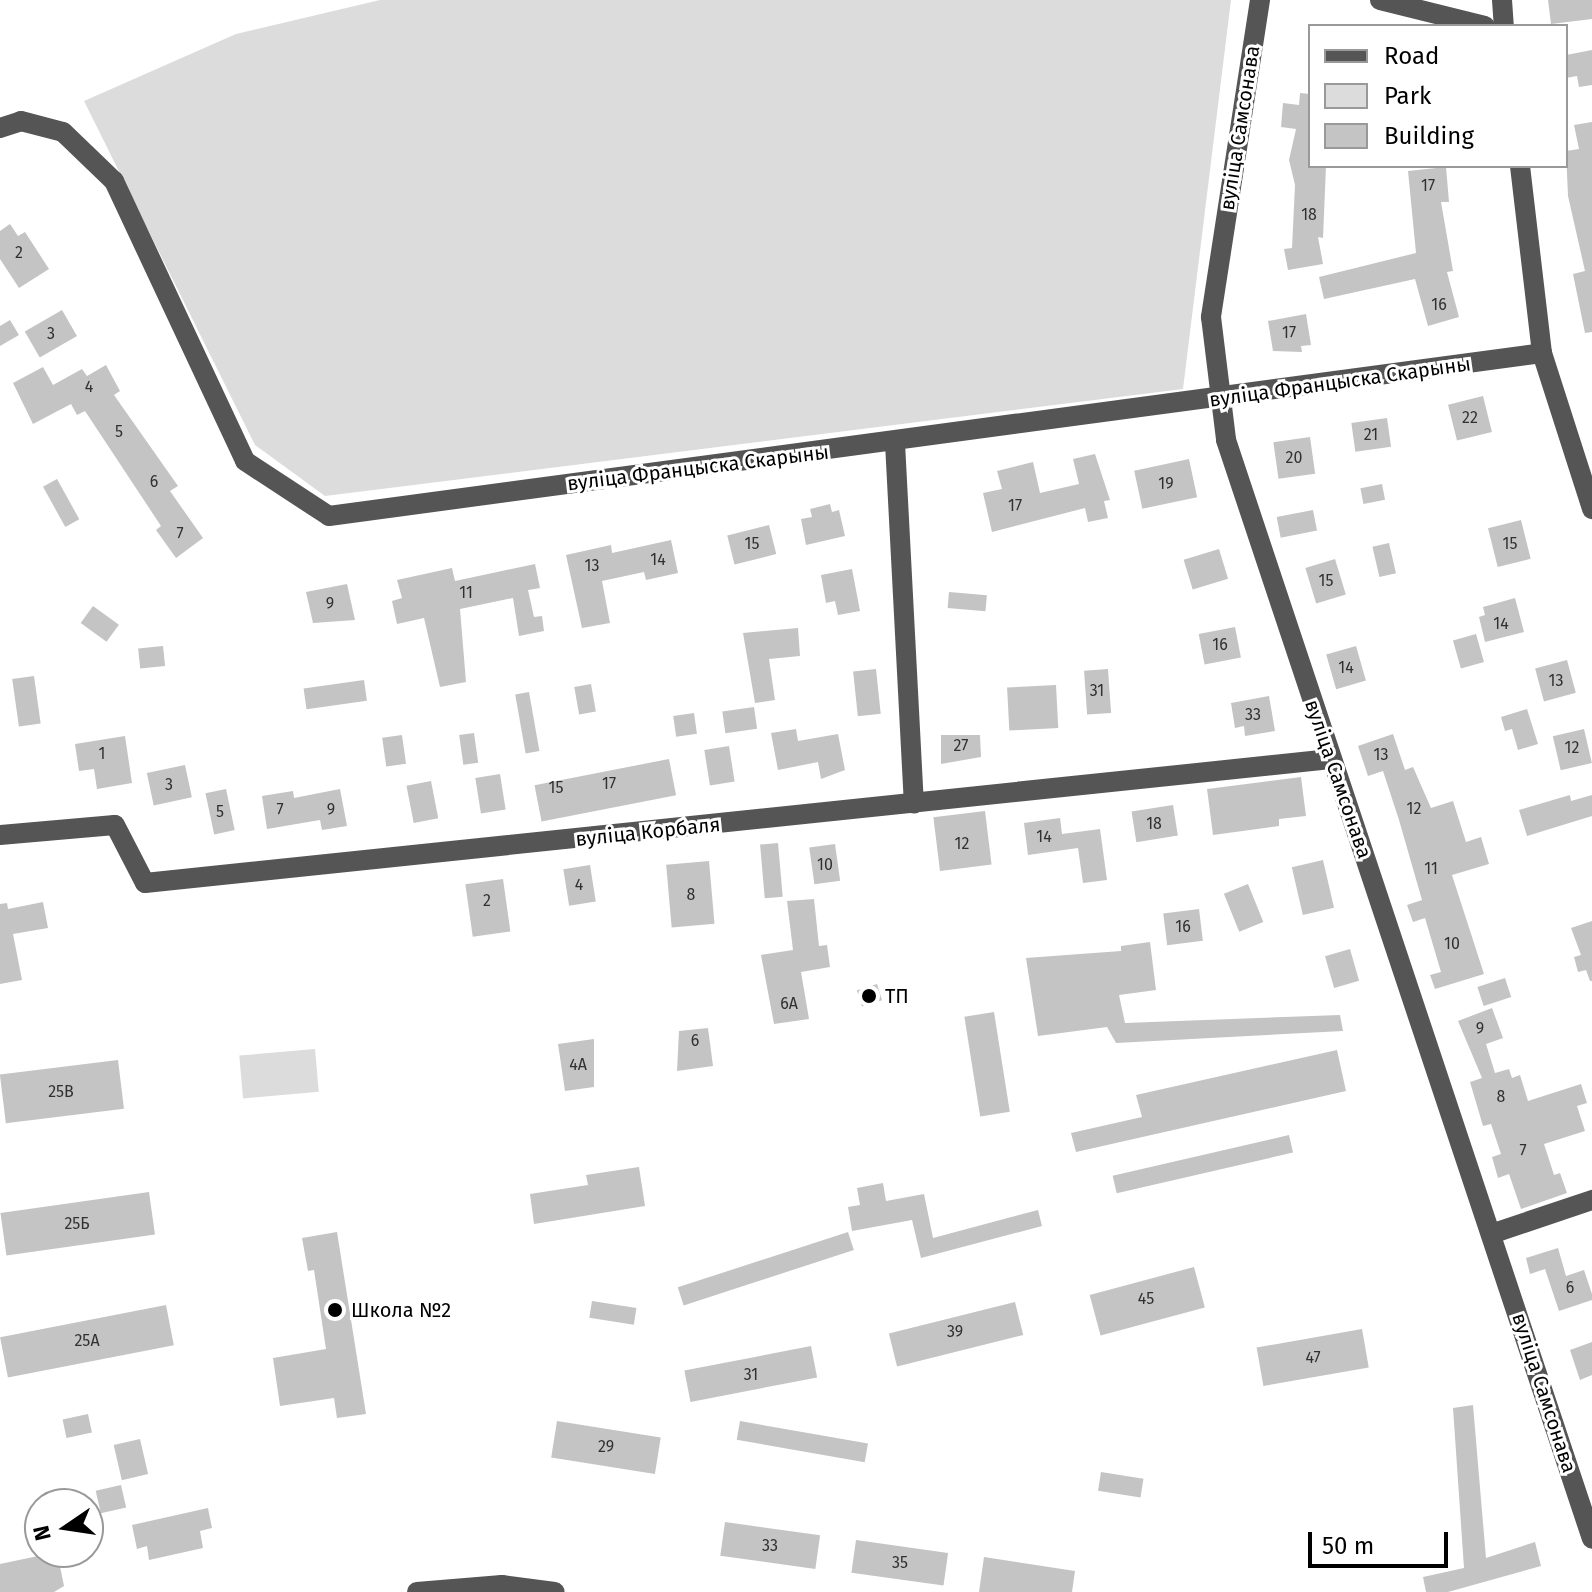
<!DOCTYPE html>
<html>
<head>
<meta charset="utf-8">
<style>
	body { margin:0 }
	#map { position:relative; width:1592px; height:1592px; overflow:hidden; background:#fff; font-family:"Fira Sans",sans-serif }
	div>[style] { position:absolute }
	.green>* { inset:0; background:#dcdcdc; transform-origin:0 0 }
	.building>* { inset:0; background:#c4c4c4; transform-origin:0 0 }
	.minor>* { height:20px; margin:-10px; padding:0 10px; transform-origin:10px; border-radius:10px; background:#555 }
	.dots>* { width:22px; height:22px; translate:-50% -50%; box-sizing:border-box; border:4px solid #fff; border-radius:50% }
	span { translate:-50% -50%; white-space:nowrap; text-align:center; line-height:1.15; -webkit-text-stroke:6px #fff; paint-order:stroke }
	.number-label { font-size:16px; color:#313131 }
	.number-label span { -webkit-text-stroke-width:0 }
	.street-label { font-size:20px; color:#000 }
	.poi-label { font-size:20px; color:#000 }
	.left { translate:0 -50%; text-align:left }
	.legend { position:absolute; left:1308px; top:24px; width:260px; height:144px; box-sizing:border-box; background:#fff; border:2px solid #999; margin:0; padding:10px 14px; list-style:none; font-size:24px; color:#000 }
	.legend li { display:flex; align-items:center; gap:16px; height:40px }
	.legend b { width:40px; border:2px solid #999 }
	.north { position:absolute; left:24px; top:1488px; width:80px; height:80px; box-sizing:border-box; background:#fff; border:2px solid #999; border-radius:50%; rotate:257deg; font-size:22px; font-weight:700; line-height:32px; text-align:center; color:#000 }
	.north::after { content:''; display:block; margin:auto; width:28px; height:36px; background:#000; clip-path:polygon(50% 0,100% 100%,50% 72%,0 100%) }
	.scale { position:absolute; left:1308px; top:1532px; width:140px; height:36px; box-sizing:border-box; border:4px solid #000; border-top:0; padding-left:10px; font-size:24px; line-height:28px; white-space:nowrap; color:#000; -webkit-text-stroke:6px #fff; paint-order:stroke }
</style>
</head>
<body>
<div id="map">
	<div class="green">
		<i style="clip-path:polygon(380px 0,1231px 0,1183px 389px,325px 496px,255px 445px,84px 101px,236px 34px)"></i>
		<i style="left:315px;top:1049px;width:43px;height:76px;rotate:85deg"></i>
	</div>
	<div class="building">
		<i style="clip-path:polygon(1548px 0,1592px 0,1592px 19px,1551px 24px)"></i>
		<i style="clip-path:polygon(1592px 50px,1592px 85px,1579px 87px,1577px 76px,1566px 78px,1566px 55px)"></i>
		<i style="clip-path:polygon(1300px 93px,1310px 94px,1310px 166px,1326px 166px,1323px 238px,1318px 237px,1323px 264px,1288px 270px,1284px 249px,1292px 248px,1295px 185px,1289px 160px,1296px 129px,1281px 127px,1283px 103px,1299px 105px)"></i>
		<i style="clip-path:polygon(1592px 122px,1592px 332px,1585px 333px,1573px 274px,1585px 271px,1568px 196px,1566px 151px,1579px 149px,1574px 125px)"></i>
		<i style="clip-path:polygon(1446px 167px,1449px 202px,1441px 202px,1453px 271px,1447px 272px,1459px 317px,1428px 326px,1415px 279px,1324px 299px,1319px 277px,1416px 253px,1408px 171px)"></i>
		<i style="clip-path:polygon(10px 224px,18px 236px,25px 232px,49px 269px,19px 288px,0 259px,0 231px)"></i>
		<i style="left:62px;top:310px;width:30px;height:43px;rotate:60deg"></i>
		<i style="clip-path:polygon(1306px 314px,1311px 345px,1301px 346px,1302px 352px,1273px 351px,1268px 321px)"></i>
		<i style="clip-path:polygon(10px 320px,19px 335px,0 346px,0 326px)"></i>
		<i style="clip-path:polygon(106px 365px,120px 391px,114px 395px,178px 486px,170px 491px,203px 538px,176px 558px,156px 530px,161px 526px,85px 411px,77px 415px,71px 404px,33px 424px,13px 383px,43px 367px,53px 385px,82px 369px,87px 376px)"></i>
		<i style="left:1483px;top:396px;width:37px;height:36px;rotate:76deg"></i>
		<i style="left:1387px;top:418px;width:29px;height:36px;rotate:82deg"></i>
		<i style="left:1310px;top:437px;width:37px;height:37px;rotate:82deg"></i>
		<i style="clip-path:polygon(1095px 454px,1110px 500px,1104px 501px,1108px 518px,1088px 522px,1085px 508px,992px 532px,983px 493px,1002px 489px,997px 471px,1033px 462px,1040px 493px,1079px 484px,1073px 459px)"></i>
		<i style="left:1189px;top:459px;width:39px;height:56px;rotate:78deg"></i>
		<i style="left:57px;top:479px;width:46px;height:16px;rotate:61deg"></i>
		<i style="left:1382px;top:484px;width:16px;height:22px;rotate:79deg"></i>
		<i style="clip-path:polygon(830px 504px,832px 512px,839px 510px,845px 536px,806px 545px,801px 519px,812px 517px,810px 509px)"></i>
		<i style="left:1313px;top:510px;width:21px;height:37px;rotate:79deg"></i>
		<i style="left:1521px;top:520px;width:40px;height:34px;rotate:76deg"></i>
		<i style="left:769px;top:525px;width:30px;height:43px;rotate:76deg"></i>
		<i style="clip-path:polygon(671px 540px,678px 573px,646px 580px,644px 572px,602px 581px,610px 623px,582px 628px,566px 555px,611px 545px,612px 553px)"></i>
		<i style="left:1389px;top:543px;width:31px;height:17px;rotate:77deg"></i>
		<i style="left:1219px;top:549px;width:31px;height:37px;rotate:73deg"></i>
		<i style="left:1335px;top:559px;width:37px;height:31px;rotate:73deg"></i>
		<i style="clip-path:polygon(535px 564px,540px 588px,528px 590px,534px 617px,542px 616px,544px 631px,519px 636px,513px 598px,460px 609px,466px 682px,440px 687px,424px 618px,397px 624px,392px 601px,402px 598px,397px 580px,452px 568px,455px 581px)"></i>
		<i style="clip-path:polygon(852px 569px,860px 611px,838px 615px,835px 601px,826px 603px,821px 575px)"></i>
		<i style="clip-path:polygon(347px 584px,355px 620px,313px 623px,306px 592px)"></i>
		<i style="left:949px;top:592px;width:38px;height:16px;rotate:5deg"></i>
		<i style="clip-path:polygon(1515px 598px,1524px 632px,1485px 642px,1479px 617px,1485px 615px,1483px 607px)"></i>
		<i style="left:93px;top:606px;width:32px;height:21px;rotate:36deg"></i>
		<i style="left:1235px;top:627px;width:31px;height:37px;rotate:79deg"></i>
		<i style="clip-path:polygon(798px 628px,800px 656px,769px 659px,775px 700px,755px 703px,743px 633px)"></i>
		<i style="left:1476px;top:634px;width:29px;height:24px;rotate:74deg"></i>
		<i style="left:163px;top:646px;width:20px;height:25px;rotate:84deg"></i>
		<i style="left:1356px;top:646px;width:36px;height:31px;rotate:74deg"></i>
		<i style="left:1567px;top:660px;width:34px;height:33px;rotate:75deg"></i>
		<i style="left:876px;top:669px;width:45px;height:23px;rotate:84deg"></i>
		<i style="left:1108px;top:669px;width:44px;height:24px;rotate:86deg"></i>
		<i style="left:34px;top:676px;width:48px;height:22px;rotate:82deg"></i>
		<i style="left:364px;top:680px;width:21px;height:61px;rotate:82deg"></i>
		<i style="left:591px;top:684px;width:28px;height:17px;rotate:80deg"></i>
		<i style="left:1056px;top:685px;width:43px;height:49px;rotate:87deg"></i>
		<i style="left:529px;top:692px;width:60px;height:14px;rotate:80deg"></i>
		<i style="clip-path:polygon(1269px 696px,1275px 731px,1245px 736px,1244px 726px,1235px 728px,1231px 703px)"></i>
		<i style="left:754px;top:707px;width:22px;height:32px;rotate:82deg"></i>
		<i style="clip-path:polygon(1527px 709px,1538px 744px,1518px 750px,1512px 729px,1505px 731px,1501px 717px)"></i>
		<i style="left:694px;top:713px;width:21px;height:21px;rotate:82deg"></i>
		<i style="clip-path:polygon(796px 729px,798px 741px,838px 734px,845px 770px,821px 779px,818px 762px,778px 770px,771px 733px)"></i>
		<i style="left:1584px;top:729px;width:35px;height:32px;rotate:77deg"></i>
		<i style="left:474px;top:733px;width:30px;height:15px;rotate:82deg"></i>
		<i style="clip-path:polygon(1393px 734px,1405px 770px,1413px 767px,1431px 808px,1453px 801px,1466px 842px,1481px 837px,1489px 864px,1452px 875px,1484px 974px,1435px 989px,1430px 975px,1441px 972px,1425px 918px,1413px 922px,1407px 905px,1422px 900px,1399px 820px,1383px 771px,1368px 776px,1358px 746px)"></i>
		<i style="left:402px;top:735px;width:29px;height:20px;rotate:82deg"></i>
		<i style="clip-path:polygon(941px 735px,980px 735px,981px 757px,941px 764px)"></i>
		<i style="clip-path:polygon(125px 736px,132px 783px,97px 789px,94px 769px,79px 771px,75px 744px)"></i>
		<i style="left:729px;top:746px;width:36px;height:25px;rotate:81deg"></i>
		<i style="left:669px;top:759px;width:37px;height:137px;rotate:79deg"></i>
		<i style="left:185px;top:765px;width:33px;height:39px;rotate:78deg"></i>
		<i style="left:500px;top:774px;width:36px;height:25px;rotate:81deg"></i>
		<i style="clip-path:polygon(1301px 777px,1306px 816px,1279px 819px,1279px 826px,1213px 835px,1207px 789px)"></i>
		<i style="left:431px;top:781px;width:38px;height:25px;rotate:79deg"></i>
		<i style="left:226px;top:789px;width:42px;height:21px;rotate:78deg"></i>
		<i style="clip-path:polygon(340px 789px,347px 826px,322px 830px,320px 820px,267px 829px,262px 796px,293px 791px,294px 798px)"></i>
		<i style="clip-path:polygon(1570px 795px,1571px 801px,1592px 795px,1592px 816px,1527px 836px,1519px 810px)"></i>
		<i style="left:1173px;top:805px;width:31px;height:42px;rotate:81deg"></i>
		<i style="left:985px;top:811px;width:54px;height:52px;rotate:83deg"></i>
		<i style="clip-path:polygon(1060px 818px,1062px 834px,1100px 829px,1107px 880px,1083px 883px,1078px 848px,1028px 855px,1024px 823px)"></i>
		<i style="left:778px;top:843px;width:54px;height:18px;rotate:85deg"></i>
		<i style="left:835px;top:844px;width:37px;height:26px;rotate:82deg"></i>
		<i style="left:1323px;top:860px;width:49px;height:32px;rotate:77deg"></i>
		<i style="left:709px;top:861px;width:63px;height:43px;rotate:85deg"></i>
		<i style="left:590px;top:865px;width:37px;height:27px;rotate:81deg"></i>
		<i style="left:503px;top:879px;width:53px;height:38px;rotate:82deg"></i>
		<i style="left:1248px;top:884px;width:41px;height:26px;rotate:68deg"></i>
		<i style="clip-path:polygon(814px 899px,819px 946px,827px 945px,830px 967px,801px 972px,809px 1019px,774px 1024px,761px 955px,793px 950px,787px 901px)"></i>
		<i style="clip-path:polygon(43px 902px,48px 928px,13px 934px,22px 980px,0 984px,0 904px,7px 903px,8px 909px)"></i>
		<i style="left:1199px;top:909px;width:32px;height:36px;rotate:83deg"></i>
		<i style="clip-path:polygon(1592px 921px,1592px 981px,1590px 981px,1586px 970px,1578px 972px,1574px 957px,1581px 955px,1571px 928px)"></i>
		<i style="clip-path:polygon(1150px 942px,1156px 990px,1119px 995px,1125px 1023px,1340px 1015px,1343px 1031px,1116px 1043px,1107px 1027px,1038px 1036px,1026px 958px,1121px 951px,1121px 946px)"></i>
		<i style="left:1350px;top:949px;width:33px;height:26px;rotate:74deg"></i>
		<i style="left:1505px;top:978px;width:20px;height:29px;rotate:72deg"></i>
		<i style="left:877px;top:984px;width:17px;height:21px;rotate:73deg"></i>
		<i style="clip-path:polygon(1492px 1008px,1503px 1038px,1486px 1044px,1495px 1073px,1509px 1069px,1512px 1078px,1520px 1075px,1528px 1101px,1581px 1084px,1587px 1103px,1577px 1106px,1585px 1131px,1544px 1144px,1554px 1175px,1560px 1173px,1567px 1193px,1521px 1209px,1509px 1174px,1498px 1178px,1492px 1157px,1501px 1154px,1491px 1124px,1483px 1126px,1470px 1082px,1482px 1078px,1458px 1021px)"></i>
		<i style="left:994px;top:1012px;width:101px;height:30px;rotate:81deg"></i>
		<i style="clip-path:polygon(708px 1028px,713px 1066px,677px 1071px,679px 1031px)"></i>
		<i style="clip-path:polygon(594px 1039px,594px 1087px,565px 1091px,558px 1044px)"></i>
		<i style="clip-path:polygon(1337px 1050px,1346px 1091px,1076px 1152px,1071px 1133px,1142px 1117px,1136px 1095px)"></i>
		<i style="left:118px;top:1060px;width:49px;height:119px;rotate:83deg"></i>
		<i style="left:1289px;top:1135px;width:18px;height:181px;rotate:77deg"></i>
		<i style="clip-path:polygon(639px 1167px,645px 1206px,534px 1224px,530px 1194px,588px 1185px,586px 1175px)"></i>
		<i style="clip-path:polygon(883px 1183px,886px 1201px,924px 1194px,933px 1238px,1038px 1210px,1042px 1226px,921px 1258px,912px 1220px,852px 1231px,848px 1207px,860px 1205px,857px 1188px)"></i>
		<i style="left:149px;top:1192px;width:43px;height:150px;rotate:82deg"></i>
		<i style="clip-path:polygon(337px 1232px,366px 1414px,337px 1418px,334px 1398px,280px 1406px,273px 1358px,326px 1349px,314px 1270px,308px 1271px,302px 1238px)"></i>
		<i style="left:848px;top:1232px;width:19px;height:179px;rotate:72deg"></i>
		<i style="clip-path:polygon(1558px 1248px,1566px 1276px,1584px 1270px,1592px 1294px,1592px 1300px,1559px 1311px,1545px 1269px,1530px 1274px,1526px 1258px)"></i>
		<i style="left:1194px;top:1267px;width:42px;height:108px;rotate:75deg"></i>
		<i style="left:592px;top:1301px;width:45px;height:17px;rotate:9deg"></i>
		<i style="left:1015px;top:1302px;width:34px;height:130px;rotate:76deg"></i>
		<i style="left:166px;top:1305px;width:41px;height:169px;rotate:79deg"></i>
		<i style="left:1362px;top:1329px;width:39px;height:107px;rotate:80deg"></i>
		<i style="clip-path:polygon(1592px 1342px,1592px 1375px,1580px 1380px,1570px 1350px)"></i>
		<i style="left:811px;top:1346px;width:32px;height:129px;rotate:79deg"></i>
		<i style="clip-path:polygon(1473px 1405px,1486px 1558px,1535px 1542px,1541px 1566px,1448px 1592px,1426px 1592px,1423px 1577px,1464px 1568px,1453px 1408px)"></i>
		<i style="left:88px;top:1414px;width:19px;height:26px;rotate:78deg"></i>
		<i style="left:557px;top:1421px;width:105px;height:37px;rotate:9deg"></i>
		<i style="left:740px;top:1421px;width:130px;height:19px;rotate:10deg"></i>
		<i style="left:140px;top:1439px;width:36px;height:27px;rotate:77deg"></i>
		<i style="left:1101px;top:1472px;width:43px;height:19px;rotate:9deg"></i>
		<i style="left:121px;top:1485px;width:23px;height:26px;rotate:77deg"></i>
		<i style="clip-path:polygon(208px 1508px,212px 1528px,200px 1531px,203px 1548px,149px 1560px,147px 1546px,137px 1549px,132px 1525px)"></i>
		<i style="left:725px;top:1522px;width:96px;height:34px;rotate:8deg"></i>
		<i style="left:856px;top:1540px;width:93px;height:33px;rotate:8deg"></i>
		<i style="clip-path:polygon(57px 1552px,64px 1586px,54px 1592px,0 1592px,0 1564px)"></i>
		<i style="clip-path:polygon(984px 1557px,1075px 1571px,1072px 1592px,979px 1592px)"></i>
	</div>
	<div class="minor">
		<i style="left:1260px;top:0;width:321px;rotate:98.8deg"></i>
		<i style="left:1211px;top:317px;width:124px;rotate:83deg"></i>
		<i style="left:1226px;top:440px;width:1158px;rotate:71.58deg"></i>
		<i style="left:1380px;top:0;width:108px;rotate:13.9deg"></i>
		<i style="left:1502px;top:0;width:26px;rotate:86deg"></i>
		<i style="left:0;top:128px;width:22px;rotate:-18deg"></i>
		<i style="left:21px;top:121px;width:43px;rotate:14.7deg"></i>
		<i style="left:63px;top:132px;width:71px;rotate:43.9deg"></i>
		<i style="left:114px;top:181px;width:309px;rotate:64.9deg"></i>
		<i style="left:245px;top:461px;width:100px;rotate:33.2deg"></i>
		<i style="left:329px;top:516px;width:1224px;rotate:-7.65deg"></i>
		<i style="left:1520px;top:166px;width:188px;rotate:83.3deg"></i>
		<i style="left:1542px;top:353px;width:164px;rotate:72.2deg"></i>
		<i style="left:895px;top:443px;width:361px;rotate:87deg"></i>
		<i style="left:0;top:835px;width:115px;rotate:-5deg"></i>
		<i style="left:115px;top:825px;width:65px;rotate:62.7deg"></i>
		<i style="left:145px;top:883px;width:1192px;rotate:-5.97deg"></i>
		<i style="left:1491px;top:1234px;width:107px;rotate:-18.6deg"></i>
		<i style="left:417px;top:1592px;width:85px;rotate:-4.7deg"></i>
		<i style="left:502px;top:1585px;width:53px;rotate:7.5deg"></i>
	</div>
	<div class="dots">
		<i style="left:869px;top:996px;background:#000"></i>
		<i style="left:335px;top:1310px;background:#000"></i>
	</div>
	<div class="number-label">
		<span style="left:1428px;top:186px">17</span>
		<span style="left:1309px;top:215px">18</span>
		<span style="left:19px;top:253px">2</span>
		<span style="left:1439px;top:305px">16</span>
		<span style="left:1289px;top:333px">17</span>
		<span style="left:51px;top:334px">3</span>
		<span style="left:89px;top:387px">4</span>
		<span style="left:1470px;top:418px">22</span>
		<span style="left:119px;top:432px">5</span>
		<span style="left:1371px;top:435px">21</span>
		<span style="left:1294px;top:458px">20</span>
		<span style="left:154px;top:482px">6</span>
		<span style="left:1166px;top:484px">19</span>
		<span style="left:1015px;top:506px">17</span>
		<span style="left:180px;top:534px">7</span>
		<span style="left:752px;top:544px">15</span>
		<span style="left:1510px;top:544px">15</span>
		<span style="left:658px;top:560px">14</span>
		<span style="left:592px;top:566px">13</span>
		<span style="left:1326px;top:581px">15</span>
		<span style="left:466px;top:593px">11</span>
		<span style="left:330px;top:604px">9</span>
		<span style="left:1501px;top:624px">14</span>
		<span style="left:1220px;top:645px">16</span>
		<span style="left:1346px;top:668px">14</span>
		<span style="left:1556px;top:681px">13</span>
		<span style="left:1097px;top:691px">31</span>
		<span style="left:1253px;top:715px">33</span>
		<span style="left:961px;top:746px">27</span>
		<span style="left:1572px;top:748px">12</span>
		<span style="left:102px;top:754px">1</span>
		<span style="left:1381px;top:755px">13</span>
		<span style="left:609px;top:784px">17</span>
		<span style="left:169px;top:785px">3</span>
		<span style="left:556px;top:788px">15</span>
		<span style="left:1414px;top:809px">12</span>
		<span style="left:280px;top:810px">7</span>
		<span style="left:331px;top:810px">9</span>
		<span style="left:220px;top:812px">5</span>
		<span style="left:1154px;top:824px">18</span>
		<span style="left:1044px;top:837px">14</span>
		<span style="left:962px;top:844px">12</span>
		<span style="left:825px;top:865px">10</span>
		<span style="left:1431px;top:869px">11</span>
		<span style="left:579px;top:885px">4</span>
		<span style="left:691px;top:895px">8</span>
		<span style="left:487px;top:901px">2</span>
		<span style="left:1183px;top:927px">16</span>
		<span style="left:1452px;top:944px">10</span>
		<span style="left:789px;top:1004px">6А</span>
		<span style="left:1480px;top:1029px">9</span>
		<span style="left:695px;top:1041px">6</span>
		<span style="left:578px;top:1065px">4А</span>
		<span style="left:61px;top:1092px">25В</span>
		<span style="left:1501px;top:1097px">8</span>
		<span style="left:1523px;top:1151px">7</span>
		<span style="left:77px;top:1224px">25Б</span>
		<span style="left:1570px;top:1288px">6</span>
		<span style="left:1146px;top:1299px">45</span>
		<span style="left:955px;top:1332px">39</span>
		<span style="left:87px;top:1341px">25А</span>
		<span style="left:1313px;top:1358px">47</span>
		<span style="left:751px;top:1375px">31</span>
		<span style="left:606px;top:1447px">29</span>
		<span style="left:770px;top:1546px">33</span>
		<span style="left:900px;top:1563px">35</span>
	</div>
	<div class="street-label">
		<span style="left:1240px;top:128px;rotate:-81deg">вуліца Самсонава</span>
		<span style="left:1340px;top:382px;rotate:-8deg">вуліца Францыска Скарыны</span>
		<span style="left:698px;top:468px;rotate:-7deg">вуліца Францыска Скарыны</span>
		<span style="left:1338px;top:779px;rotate:71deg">вуліца Самсонава</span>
		<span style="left:648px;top:832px;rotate:-6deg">вуліца Корбаля</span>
		<span style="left:1544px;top:1393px;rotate:72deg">вуліца Самсонава</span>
	</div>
	<div class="poi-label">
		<span class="left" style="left:885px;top:996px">ТП</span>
		<span class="left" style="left:351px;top:1310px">Школа №2</span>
	</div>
	<ul class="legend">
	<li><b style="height:10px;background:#555"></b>Road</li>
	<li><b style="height:22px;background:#dcdcdc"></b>Park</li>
	<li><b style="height:22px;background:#c4c4c4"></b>Building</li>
	</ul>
	<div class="north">N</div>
	<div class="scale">50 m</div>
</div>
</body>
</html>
